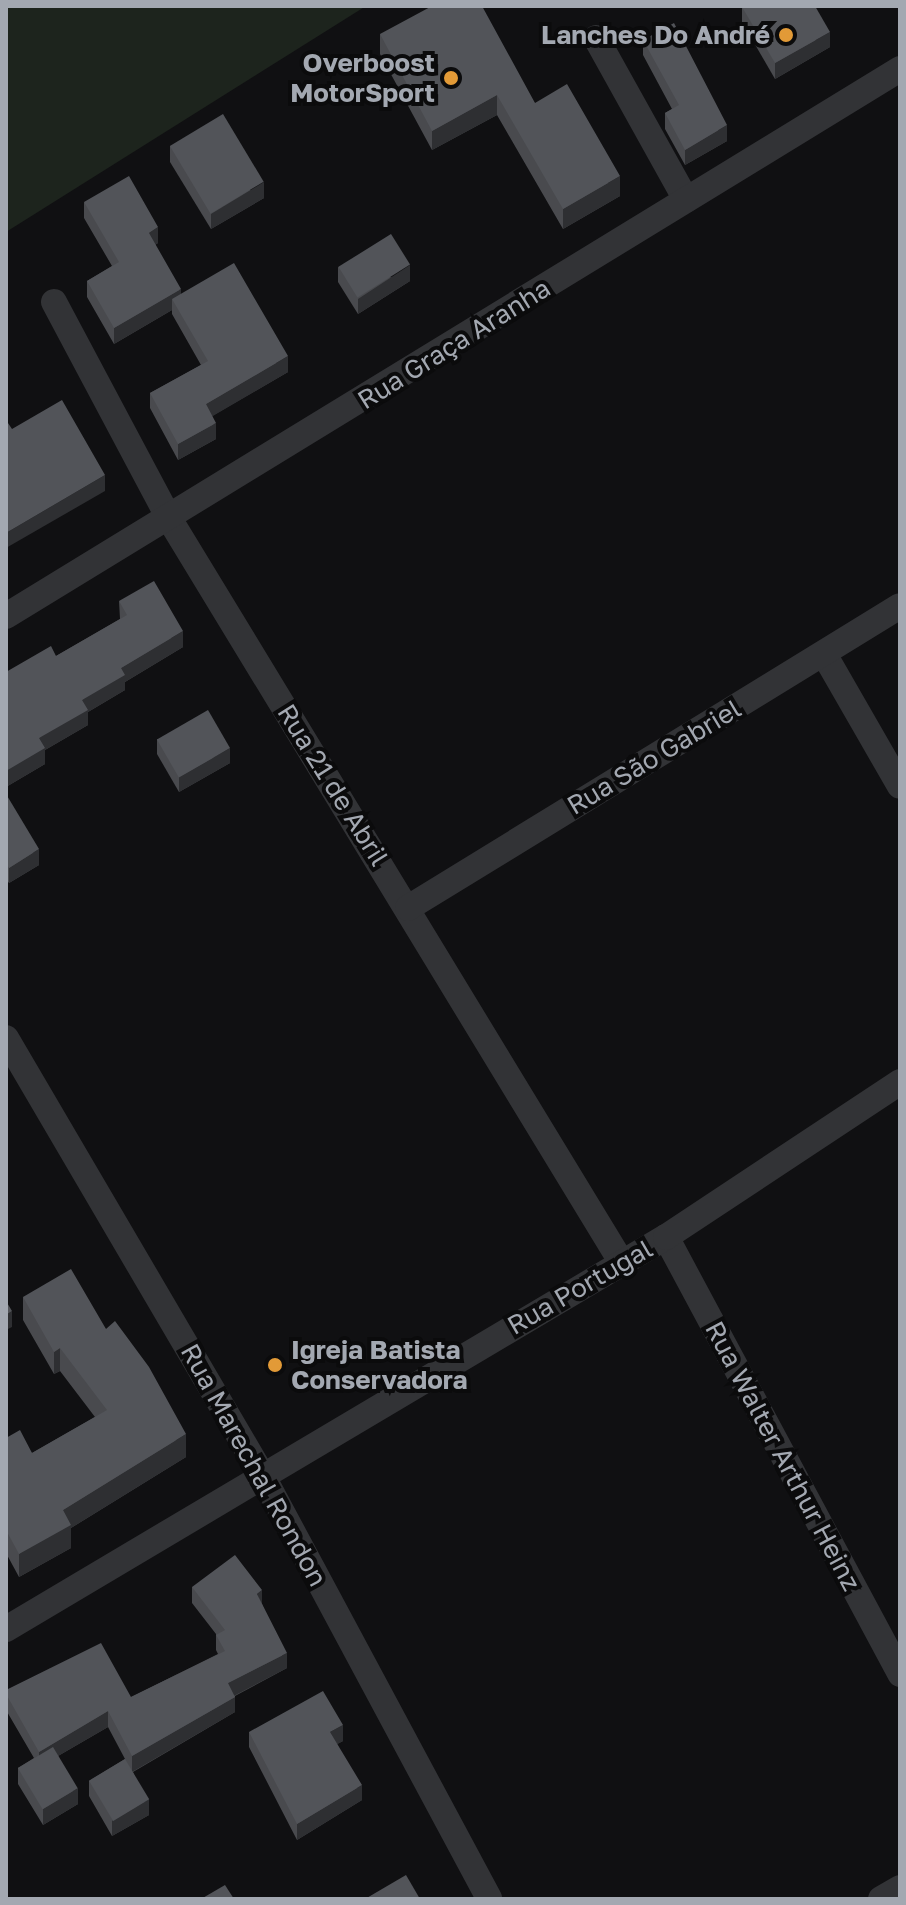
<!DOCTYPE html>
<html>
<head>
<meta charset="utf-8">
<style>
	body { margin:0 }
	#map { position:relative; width:906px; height:1905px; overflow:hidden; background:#101012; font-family:"Golos Text",sans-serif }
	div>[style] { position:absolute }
	.green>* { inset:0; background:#1d241d }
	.street>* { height:26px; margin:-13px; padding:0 13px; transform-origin:13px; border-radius:13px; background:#323336 }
	.wall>* { inset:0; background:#494a4e }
	.shaded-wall>* { inset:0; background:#2e2f32; transform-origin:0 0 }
	.building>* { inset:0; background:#525459; transform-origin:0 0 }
	.dots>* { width:22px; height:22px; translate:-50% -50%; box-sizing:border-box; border:4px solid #0b0b0c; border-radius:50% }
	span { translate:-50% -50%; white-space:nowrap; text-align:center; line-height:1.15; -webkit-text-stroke:8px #0b0b0c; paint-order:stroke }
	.poi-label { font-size:26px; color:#a3a8b1; font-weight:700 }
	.right { translate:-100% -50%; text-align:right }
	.left { translate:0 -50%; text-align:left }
	.street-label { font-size:26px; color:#a3a8b1 }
	.frame { position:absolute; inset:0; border:8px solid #a3a8b1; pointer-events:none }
</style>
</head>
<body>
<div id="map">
	<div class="green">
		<i style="clip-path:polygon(6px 6px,366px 6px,6px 232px)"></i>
	</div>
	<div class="street">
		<i style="left:596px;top:38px;width:185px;rotate:60.9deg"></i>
		<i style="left:54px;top:302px;width:247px;rotate:62deg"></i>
		<i style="left:170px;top:520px;width:870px;rotate:58.69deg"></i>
		<i style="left:6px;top:616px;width:1048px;rotate:-31.46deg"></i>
		<i style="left:824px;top:654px;width:152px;rotate:60.1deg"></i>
		<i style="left:408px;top:908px;width:577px;rotate:-31.54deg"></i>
		<i style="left:6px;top:1038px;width:504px;rotate:59.62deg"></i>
		<i style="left:261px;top:1473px;width:483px;rotate:61.8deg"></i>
		<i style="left:666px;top:1237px;width:496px;rotate:61.8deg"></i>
		<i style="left:6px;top:1629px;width:768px;rotate:-30.71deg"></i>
		<i style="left:666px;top:1237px;width:281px;rotate:-33.5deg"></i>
		<i style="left:881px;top:1899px;width:22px;rotate:-30deg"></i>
	</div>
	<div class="wall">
		<i style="clip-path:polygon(742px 7px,830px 47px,775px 79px,742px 22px)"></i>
		<i style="clip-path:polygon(380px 34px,535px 103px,620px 196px,563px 229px,497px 115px,432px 150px,380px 54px)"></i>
		<i style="clip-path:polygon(643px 40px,727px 141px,685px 165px,665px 129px,665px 113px,672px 109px,643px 55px)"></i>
		<i style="clip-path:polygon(170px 146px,264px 198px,211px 229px,170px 162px)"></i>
		<i style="clip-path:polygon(84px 202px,158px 243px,155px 245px,181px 294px,288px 372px,212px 416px,216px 439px,178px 460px,150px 408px,150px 393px,201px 365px,172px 314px,172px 310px,114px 344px,87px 297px,87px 281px,112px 266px,84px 218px)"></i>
		<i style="clip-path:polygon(338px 267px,410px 281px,358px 314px,338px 282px)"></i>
		<i style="clip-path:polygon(119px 601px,183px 647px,125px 682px,125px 690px,88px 712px,88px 725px,45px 750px,45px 764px,6px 787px,6px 672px,56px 656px,120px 619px)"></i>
		<i style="clip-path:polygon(157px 739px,230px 763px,179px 792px,157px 754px)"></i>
		<i style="clip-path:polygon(6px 794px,39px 865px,9px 883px,6px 879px)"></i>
		<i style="clip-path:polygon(23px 1297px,106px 1329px,186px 1457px,71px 1528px,71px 1548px,19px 1577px,6px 1553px,6px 1438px,32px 1453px,95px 1417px,60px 1371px,54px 1374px,23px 1320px)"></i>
		<i style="clip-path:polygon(192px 1587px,262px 1604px,287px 1668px,235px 1696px,235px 1712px,133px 1772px,149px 1815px,112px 1836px,89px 1796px,89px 1781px,125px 1759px,108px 1727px,58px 1756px,78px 1804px,43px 1825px,18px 1784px,18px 1768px,34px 1758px,6px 1710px,6px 1690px,131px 1697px,218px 1654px,216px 1650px,216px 1634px,192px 1603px)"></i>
		<i style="clip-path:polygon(249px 1732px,343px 1741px,337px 1744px,362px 1800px,297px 1840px,249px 1747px)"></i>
	</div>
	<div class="shaded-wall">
		<i style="clip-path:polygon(830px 32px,830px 47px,775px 79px,775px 63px)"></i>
		<i style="clip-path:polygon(497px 95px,497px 115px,432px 150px,432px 131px)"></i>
		<i style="clip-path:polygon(727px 125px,727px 141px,685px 165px,685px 150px)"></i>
		<i style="clip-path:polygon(620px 176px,620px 196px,563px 229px,563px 209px)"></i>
		<i style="clip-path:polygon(264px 182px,264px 198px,211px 229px,211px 214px)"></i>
		<i style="clip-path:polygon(158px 227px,158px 243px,149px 248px,149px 233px)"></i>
		<i style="clip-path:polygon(410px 265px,410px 281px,358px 314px,358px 299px)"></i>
		<i style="clip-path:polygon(181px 289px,181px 305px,172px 299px,172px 310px,114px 344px,114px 328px)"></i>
		<i style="clip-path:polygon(288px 356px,288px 372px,206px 420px,206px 404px)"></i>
		<i style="clip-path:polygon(216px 423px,216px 439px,178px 460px,178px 444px)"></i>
		<i style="clip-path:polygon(105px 475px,105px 491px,6px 548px,6px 533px)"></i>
		<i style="clip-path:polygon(183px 631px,183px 647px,125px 682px,125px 690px,88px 712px,88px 725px,45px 750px,45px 764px,6px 787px,6px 771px,39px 738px,82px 700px,121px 668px)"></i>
		<i style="clip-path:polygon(230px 748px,230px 763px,179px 792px,179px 777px)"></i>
		<i style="clip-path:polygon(39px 849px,39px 865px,9px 883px,9px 868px)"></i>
		<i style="left:8px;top:1160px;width:16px;height:2px;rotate:90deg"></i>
		<i style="clip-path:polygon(12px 1311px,12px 1327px,6px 1330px,6px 1315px)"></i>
		<i style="clip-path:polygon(60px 1348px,60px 1371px,54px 1374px,54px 1352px)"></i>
		<i style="clip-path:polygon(186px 1434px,186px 1457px,71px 1528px,71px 1548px,19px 1577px,19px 1554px,63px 1510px)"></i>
		<i style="clip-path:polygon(262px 1590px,262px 1606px,257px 1594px)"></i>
		<i style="clip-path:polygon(287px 1653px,287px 1668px,228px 1699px,228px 1683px)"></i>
		<i style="clip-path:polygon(235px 1697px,235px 1712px,132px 1772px,132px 1756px)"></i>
		<i style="clip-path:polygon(108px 1711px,108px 1727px,39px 1767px,39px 1752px)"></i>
		<i style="clip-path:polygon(343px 1725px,343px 1741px,330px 1748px,330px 1732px)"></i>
		<i style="clip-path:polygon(362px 1785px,362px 1800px,297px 1840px,297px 1824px)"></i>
		<i style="clip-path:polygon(78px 1788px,78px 1804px,43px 1825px,43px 1809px)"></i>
		<i style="clip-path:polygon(149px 1799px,149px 1815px,112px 1836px,112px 1821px)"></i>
	</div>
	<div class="building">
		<i style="clip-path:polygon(432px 6px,482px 6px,535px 103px,567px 84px,620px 176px,563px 209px,497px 95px,432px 131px,380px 34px)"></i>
		<i style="clip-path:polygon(744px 6px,815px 6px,830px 32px,775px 63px,742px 7px)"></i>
		<i style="clip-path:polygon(674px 23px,727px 125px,685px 150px,665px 113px,679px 105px,643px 40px)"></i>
		<i style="left:223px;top:114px;width:79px;height:62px;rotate:59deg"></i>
		<i style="clip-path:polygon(129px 176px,158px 227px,149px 233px,181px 289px,114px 328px,87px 281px,119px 262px,84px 202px)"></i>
		<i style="left:391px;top:234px;width:36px;height:62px;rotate:58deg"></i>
		<i style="clip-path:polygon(234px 263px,288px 356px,206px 404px,216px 423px,178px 444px,150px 393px,208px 361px,172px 299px)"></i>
		<i style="clip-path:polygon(62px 400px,105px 475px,6px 533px,6px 420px,12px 429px)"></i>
		<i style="clip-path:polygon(154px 581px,183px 631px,121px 668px,125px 675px,82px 700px,88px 710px,39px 738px,45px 748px,6px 771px,6px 672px,51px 646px,56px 656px,127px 615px,119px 601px)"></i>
		<i style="left:208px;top:710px;width:44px;height:59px;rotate:60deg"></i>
		<i style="clip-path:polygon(6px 794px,39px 849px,9px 868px,6px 863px)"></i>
		<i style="clip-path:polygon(71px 1269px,106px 1329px,115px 1321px,149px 1367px,186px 1434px,63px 1510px,71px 1525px,19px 1554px,6px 1530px,6px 1438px,20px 1430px,32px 1453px,107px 1410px,60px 1348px,54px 1352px,23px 1297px)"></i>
		<i style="clip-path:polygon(6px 1301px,12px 1311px,6px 1315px)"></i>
		<i style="clip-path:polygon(235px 1555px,262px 1590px,257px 1594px,287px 1653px,228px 1683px,235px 1697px,132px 1756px,108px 1711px,39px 1752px,6px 1694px,6px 1690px,101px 1643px,131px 1697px,225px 1651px,216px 1635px,225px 1630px,192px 1587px)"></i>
		<i style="clip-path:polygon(323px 1691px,343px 1725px,330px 1732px,362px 1785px,297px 1824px,249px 1732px)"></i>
		<i style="left:53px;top:1747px;width:48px;height:41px;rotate:59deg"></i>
		<i style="left:125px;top:1759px;width:47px;height:42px;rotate:59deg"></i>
		<i style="clip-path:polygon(406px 1875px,420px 1899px,365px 1899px)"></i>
		<i style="clip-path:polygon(225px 1885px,234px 1899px,201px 1899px)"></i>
	</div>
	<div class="dots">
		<i style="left:786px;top:35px;background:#e29a37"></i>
		<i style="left:451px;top:78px;background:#e29a37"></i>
		<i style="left:275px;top:1365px;background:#e29a37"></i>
	</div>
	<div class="poi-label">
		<span class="right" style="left:770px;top:35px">Lanches Do André</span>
		<span class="right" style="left:435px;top:78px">Overboost<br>MotorSport</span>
		<span class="left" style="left:291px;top:1365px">Igreja Batista<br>Conservadora</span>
	</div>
	<div class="street-label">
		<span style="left:454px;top:344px;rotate:-32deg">Rua Graça Aranha</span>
		<span style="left:654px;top:757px;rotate:-31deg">Rua São Gabriel</span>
		<span style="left:333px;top:785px;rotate:58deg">Rua 21 de Abril</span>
		<span style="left:580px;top:1287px;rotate:-30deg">Rua Portugal</span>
		<span style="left:783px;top:1456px;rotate:62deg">Rua Walter Arthur Heinz</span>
		<span style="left:254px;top:1465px;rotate:61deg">Rua Marechal Rondon</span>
	</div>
	<div class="frame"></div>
</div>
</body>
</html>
